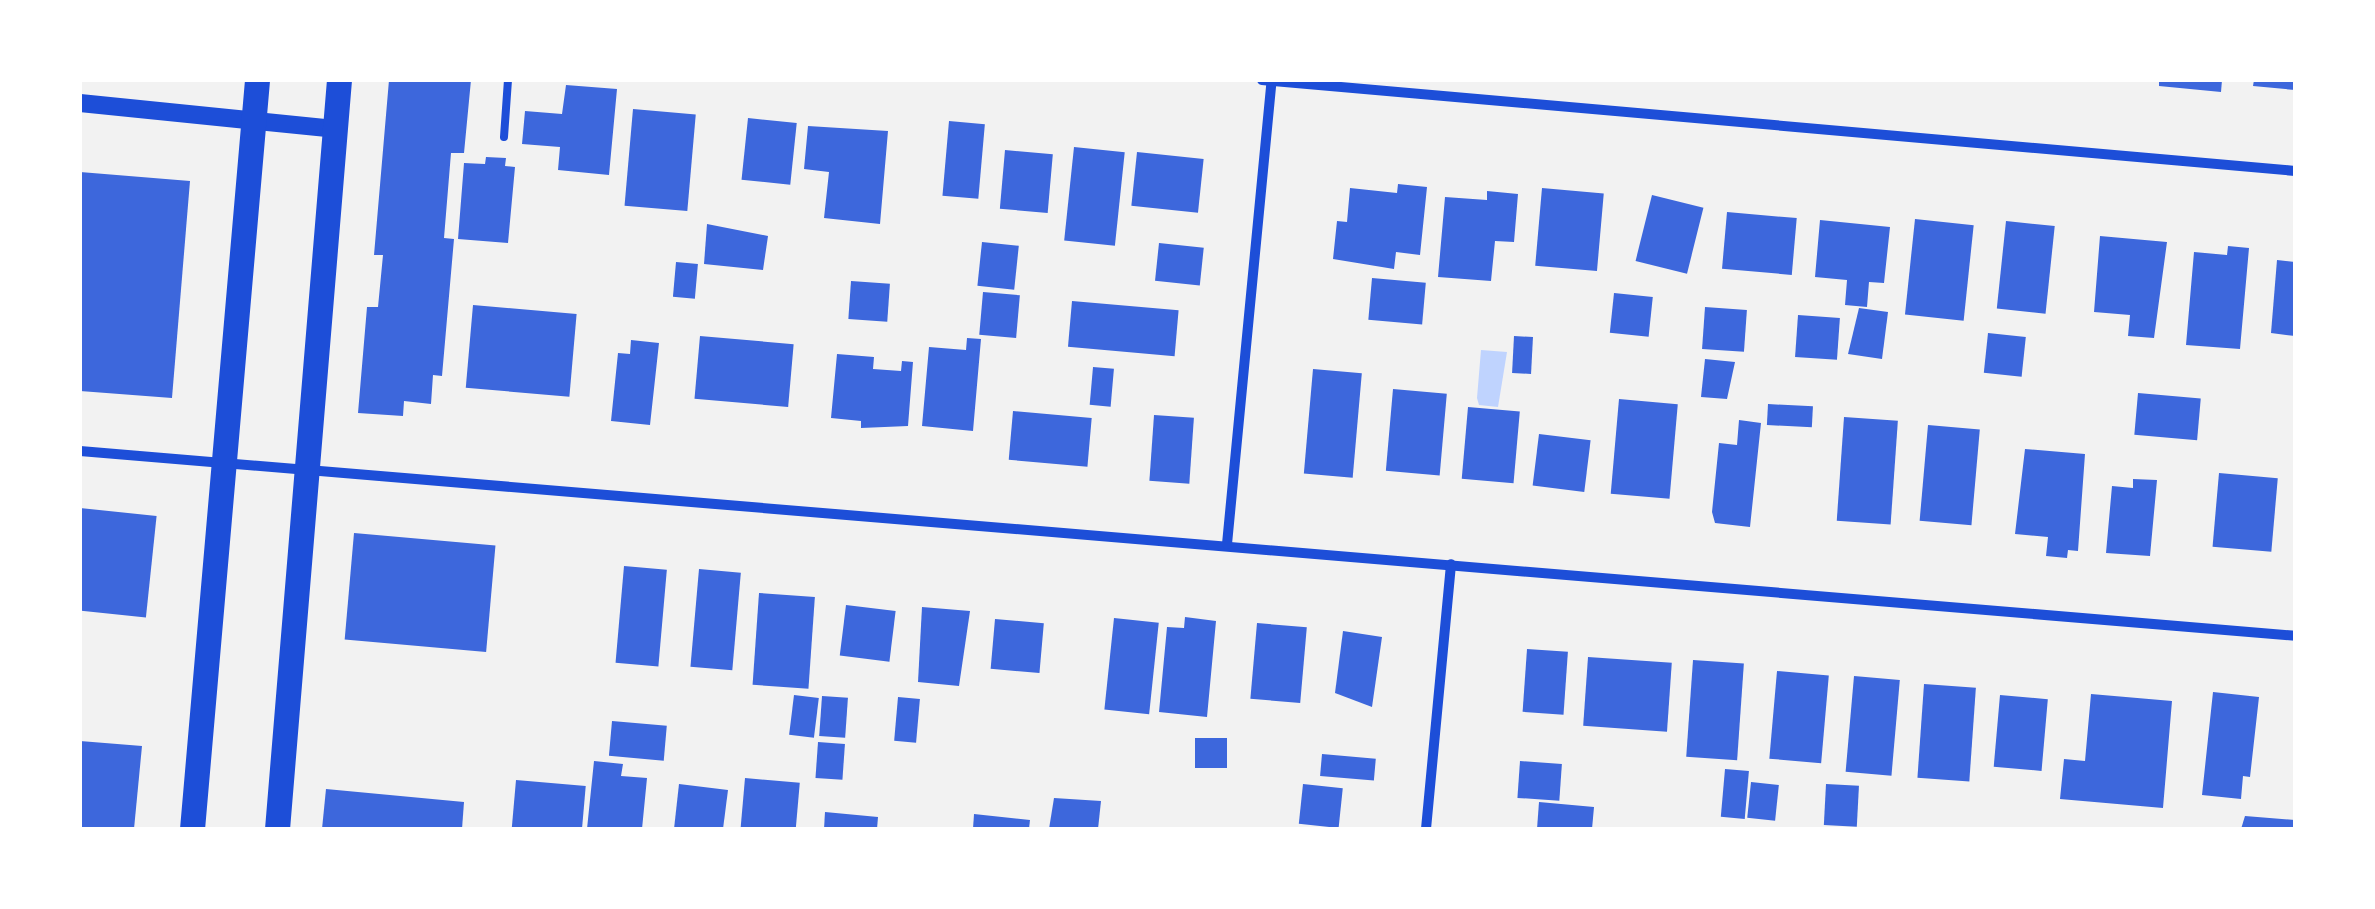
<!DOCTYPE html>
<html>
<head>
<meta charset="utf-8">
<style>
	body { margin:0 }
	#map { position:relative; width:2375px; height:909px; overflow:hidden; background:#f2f2f2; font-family:"Roboto Condensed",sans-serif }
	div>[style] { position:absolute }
	.water>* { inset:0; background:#bfd3fe }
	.building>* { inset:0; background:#3d67dc; transform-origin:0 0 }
	.service>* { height:8px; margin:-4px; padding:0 4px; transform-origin:4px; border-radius:4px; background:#1d4ed8 }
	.minor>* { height:10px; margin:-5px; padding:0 5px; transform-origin:5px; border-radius:5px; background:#1d4ed8 }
	.tertiary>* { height:18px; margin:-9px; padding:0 9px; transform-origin:9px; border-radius:9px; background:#1d4ed8 }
	.primary>* { height:25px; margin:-12.5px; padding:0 12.5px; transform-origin:12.5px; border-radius:12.5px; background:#1d4ed8 }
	span { translate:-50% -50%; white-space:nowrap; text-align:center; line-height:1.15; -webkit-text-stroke:10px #fff; paint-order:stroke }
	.frame { position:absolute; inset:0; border:82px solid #fff; pointer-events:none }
</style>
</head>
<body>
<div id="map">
	<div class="water">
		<i style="clip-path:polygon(1481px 350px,1507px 352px,1498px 407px,1479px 405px,1477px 398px)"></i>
	</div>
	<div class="building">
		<i style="clip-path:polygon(389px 80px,471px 80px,464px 153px,451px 153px,444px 238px,454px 239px,442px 376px,433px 375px,431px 404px,404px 401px,403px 416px,358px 413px,367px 307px,378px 307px,383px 255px,374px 255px)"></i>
		<i style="clip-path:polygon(2159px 80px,2222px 80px,2221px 92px,2159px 86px)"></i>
		<i style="clip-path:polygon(2254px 80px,2295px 80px,2295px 90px,2253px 86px)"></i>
		<i style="clip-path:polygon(566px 85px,617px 89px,609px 175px,558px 170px,560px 147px,522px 144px,525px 111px,562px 114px)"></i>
		<i style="left:633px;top:109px;width:63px;height:97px;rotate:5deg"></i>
		<i style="left:748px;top:118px;width:49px;height:62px;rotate:6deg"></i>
		<i style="left:949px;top:121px;width:36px;height:75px;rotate:5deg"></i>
		<i style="clip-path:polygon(808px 126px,888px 131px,880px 224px,824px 218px,829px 172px,804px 169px)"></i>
		<i style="left:1074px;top:147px;width:51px;height:94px;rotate:6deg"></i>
		<i style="left:1005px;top:150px;width:48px;height:59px;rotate:5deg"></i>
		<i style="left:1137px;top:152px;width:67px;height:54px;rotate:6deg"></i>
		<i style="clip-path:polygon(486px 157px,506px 158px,505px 166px,515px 167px,508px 243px,458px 239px,464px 163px,485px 164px)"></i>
		<i style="clip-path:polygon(80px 172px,190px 181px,172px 398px,80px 391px)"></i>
		<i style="clip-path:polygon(1398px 184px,1427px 187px,1420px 255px,1396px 252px,1394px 269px,1333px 259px,1337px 221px,1347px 222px,1350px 188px,1397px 193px)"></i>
		<i style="left:1542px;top:188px;width:62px;height:78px;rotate:5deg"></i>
		<i style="clip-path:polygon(1487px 191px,1518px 194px,1514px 242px,1495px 241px,1491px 281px,1438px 277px,1445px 197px,1487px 200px)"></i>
		<i style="left:1652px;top:195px;width:53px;height:68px;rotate:14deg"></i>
		<i style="left:1727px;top:212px;width:70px;height:57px;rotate:5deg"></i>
		<i style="left:1915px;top:219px;width:59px;height:96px;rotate:6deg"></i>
		<i style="clip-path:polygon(1820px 220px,1890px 227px,1884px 283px,1869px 282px,1867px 307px,1845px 305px,1847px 280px,1815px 277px)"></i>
		<i style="left:2006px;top:221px;width:49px;height:88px;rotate:6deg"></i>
		<i style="clip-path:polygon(707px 224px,768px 236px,763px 270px,704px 264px)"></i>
		<i style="clip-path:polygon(2100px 236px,2167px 242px,2154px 338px,2128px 336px,2130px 315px,2094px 312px)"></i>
		<i style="left:982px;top:242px;width:37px;height:44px;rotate:6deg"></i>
		<i style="left:1159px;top:243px;width:45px;height:38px;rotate:6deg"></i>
		<i style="clip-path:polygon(2228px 246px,2249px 248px,2240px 349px,2186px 345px,2194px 252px,2227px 255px)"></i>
		<i style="clip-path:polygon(2277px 260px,2295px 262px,2295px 336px,2271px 333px)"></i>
		<i style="left:676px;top:262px;width:22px;height:35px;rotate:5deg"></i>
		<i style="left:1372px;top:278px;width:54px;height:42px;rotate:5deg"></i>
		<i style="left:851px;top:281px;width:39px;height:38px;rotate:4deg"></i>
		<i style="left:983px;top:292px;width:37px;height:43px;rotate:5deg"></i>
		<i style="left:1614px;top:293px;width:39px;height:40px;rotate:6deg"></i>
		<i style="left:1072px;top:301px;width:107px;height:46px;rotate:5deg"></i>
		<i style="left:473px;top:305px;width:104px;height:83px;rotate:5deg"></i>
		<i style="left:1705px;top:307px;width:42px;height:42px;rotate:4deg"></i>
		<i style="clip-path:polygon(1859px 308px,1888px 312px,1882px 359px,1848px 354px)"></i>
		<i style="left:1798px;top:315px;width:42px;height:42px;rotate:4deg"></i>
		<i style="left:1988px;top:333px;width:38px;height:40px;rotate:6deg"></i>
		<i style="left:700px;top:336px;width:94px;height:63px;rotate:5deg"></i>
		<i style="left:1514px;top:336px;width:19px;height:37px;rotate:3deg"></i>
		<i style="clip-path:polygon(967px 338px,981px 339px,973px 431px,922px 426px,929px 347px,966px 350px)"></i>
		<i style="clip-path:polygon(631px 340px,659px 343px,650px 425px,611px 421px,618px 353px,630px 354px)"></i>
		<i style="clip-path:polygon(837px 354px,874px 357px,873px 369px,901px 371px,902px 361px,913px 362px,908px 426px,861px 428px,861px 421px,831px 418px)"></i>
		<i style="clip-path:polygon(1705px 359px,1735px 362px,1727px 399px,1701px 397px)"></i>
		<i style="left:1093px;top:367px;width:21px;height:38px;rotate:5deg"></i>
		<i style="left:1313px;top:369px;width:49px;height:105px;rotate:5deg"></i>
		<i style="left:1393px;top:389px;width:54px;height:82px;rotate:5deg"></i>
		<i style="left:2138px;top:393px;width:63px;height:42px;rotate:5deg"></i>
		<i style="left:1619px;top:399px;width:59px;height:95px;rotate:5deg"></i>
		<i style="left:1768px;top:404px;width:45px;height:21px;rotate:3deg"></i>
		<i style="left:1468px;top:407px;width:52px;height:72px;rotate:5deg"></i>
		<i style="left:1013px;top:411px;width:79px;height:49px;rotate:5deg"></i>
		<i style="left:1154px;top:415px;width:40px;height:66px;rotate:4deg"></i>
		<i style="left:1844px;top:417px;width:54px;height:104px;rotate:4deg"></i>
		<i style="clip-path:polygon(1739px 420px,1761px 423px,1750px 527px,1715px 523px,1712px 512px,1719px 443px,1737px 445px)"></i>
		<i style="left:1928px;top:425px;width:52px;height:96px;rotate:5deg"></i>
		<i style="left:1539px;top:434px;width:52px;height:52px;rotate:7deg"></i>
		<i style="clip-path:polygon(2025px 449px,2085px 454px,2078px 551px,2068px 550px,2067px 558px,2046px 556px,2048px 537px,2015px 534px)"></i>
		<i style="left:2219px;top:473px;width:59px;height:74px;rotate:5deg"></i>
		<i style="clip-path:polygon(2133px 479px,2157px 480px,2150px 556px,2106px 553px,2112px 486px,2133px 488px)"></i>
		<i style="left:80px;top:508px;width:77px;height:102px;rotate:6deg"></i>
		<i style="left:354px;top:533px;width:142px;height:107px;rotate:5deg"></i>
		<i style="left:624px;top:566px;width:43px;height:97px;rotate:5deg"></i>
		<i style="left:699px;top:569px;width:42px;height:98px;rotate:5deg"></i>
		<i style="left:759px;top:593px;width:56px;height:92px;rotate:4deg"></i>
		<i style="left:846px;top:605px;width:50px;height:51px;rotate:7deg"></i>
		<i style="clip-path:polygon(922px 607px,970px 611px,959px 686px,918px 682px)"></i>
		<i style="clip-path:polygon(1185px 617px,1216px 621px,1207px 717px,1159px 712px,1167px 627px,1184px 628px)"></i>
		<i style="left:1114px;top:618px;width:45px;height:92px;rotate:6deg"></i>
		<i style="left:995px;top:619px;width:49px;height:50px;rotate:5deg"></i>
		<i style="left:1257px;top:623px;width:50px;height:76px;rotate:5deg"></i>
		<i style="clip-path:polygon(1343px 631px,1382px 637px,1372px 707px,1335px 693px)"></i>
		<i style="left:1527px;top:649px;width:41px;height:63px;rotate:4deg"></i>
		<i style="left:1588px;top:657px;width:84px;height:69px;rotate:4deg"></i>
		<i style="left:1693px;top:660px;width:51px;height:97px;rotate:4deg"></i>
		<i style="left:1777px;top:671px;width:52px;height:88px;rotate:5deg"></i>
		<i style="left:1854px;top:676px;width:46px;height:96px;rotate:5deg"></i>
		<i style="left:1924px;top:684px;width:52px;height:94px;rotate:4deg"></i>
		<i style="clip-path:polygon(2213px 692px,2259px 697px,2250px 777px,2243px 776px,2241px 799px,2202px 795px)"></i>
		<i style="clip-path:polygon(2091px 694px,2172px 701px,2163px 808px,2060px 799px,2064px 759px,2085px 761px)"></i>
		<i style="left:794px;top:695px;width:25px;height:40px;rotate:7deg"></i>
		<i style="left:2000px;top:695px;width:48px;height:72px;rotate:5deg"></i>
		<i style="left:822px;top:696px;width:26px;height:40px;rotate:4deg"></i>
		<i style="left:898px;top:697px;width:22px;height:44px;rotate:5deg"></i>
		<i style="left:612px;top:721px;width:55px;height:35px;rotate:5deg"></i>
		<i style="left:1195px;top:738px;width:32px;height:30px"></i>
		<i style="clip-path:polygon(80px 741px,142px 746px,134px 829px,80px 829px)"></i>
		<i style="left:818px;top:742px;width:27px;height:36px;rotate:4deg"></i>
		<i style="left:1322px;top:754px;width:54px;height:22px;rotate:5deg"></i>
		<i style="clip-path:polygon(594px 761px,623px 764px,621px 776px,647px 778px,642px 829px,587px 829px)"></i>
		<i style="left:1520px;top:761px;width:42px;height:37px;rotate:4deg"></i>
		<i style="left:1725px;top:769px;width:24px;height:48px;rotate:5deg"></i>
		<i style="left:745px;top:778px;width:55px;height:51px;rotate:5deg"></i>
		<i style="left:516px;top:780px;width:70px;height:49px;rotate:5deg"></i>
		<i style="left:1751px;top:782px;width:28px;height:36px;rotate:6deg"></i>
		<i style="clip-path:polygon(679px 784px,728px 790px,723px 829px,674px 829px)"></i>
		<i style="left:1303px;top:784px;width:40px;height:40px;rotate:6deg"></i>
		<i style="left:1826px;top:784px;width:33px;height:41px;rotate:3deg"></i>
		<i style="clip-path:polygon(326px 789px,464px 802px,462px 829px,322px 829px)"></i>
		<i style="clip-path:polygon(1054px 798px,1101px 801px,1098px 829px,1049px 829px)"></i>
		<i style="clip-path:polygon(1539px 802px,1594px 807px,1592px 829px,1537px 829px)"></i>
		<i style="clip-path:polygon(825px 812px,878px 817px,877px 829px,824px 829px)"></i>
		<i style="clip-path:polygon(974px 814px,1030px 820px,1029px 829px,973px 829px)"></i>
		<i style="clip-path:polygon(2245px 816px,2295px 820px,2295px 829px,2241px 829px)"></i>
	</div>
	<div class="service">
		<i style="left:504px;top:137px;width:57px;rotate:-86deg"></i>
	</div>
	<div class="minor">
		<i style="left:1262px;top:80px;width:1037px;rotate:5.03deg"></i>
		<i style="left:80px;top:451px;width:2223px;rotate:4.77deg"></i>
		<i style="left:1227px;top:544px;width:466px;rotate:-84.5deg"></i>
		<i style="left:1426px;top:829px;width:266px;rotate:-84.6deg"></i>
	</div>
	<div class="tertiary">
		<i style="left:80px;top:103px;width:256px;rotate:5.8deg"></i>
	</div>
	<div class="primary">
		<i style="left:192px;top:829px;width:752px;rotate:-85.04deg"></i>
		<i style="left:277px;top:829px;width:752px;rotate:-85.27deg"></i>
	</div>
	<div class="frame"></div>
</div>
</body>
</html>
